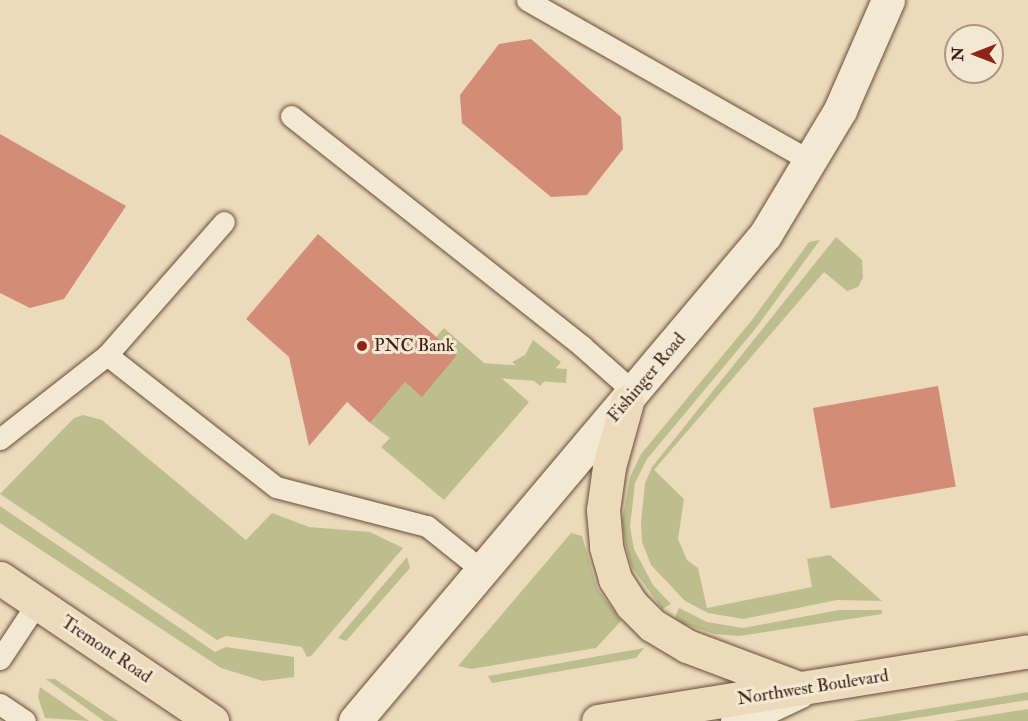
<!DOCTYPE html>
<html>
<head>
<meta charset="utf-8">
<style>
	body { margin:0 }
	#map { position:relative; width:1028px; height:721px; overflow:hidden; background:#ecdbba; font-family:"IM FELL Double Pica",serif }
	div>[style] { position:absolute }
	.green>* { inset:0; background:#bcbf8d; transform-origin:0 0 }
	.building>* { inset:0; background:#d38c77; transform-origin:0 0 }
	.roads { filter:drop-shadow(0 0 2px #694d3a) drop-shadow(0 0 2px #694d3a) }
	.service>* { height:21px; margin:-10.5px; padding:0 10.5px; transform-origin:10.5px; border-radius:10.5px; background:#f3e8d2 }
	.secondary>* { height:33px; margin:-16.5px; padding:0 16.5px; transform-origin:16.5px; border-radius:16.5px; background:#f3e8d2 }
	.primary>* { height:33px; margin:-16.5px; padding:0 16.5px; transform-origin:16.5px; border-radius:16.5px; background:#ecdbba }
	.dots>* { width:16px; height:16px; translate:-50% -50%; box-sizing:border-box; border:3px solid #f3e8d2; border-radius:50% }
	span { translate:-50% -50%; white-space:nowrap; text-align:center; line-height:1.15; -webkit-text-stroke:6px #f3e8d2; paint-order:stroke }
	.poi-label { font-size:18px; color:#3d1e10 }
	.left { translate:0 -50%; text-align:left }
	.street-label { font-size:18px; color:#3d1e10 }
	.north { position:absolute; left:944px; top:24px; width:60px; height:60px; box-sizing:border-box; background:#f3e8d2; border:2px solid #aa9784; border-radius:50%; rotate:270deg; font-size:16px; font-weight:700; line-height:24px; text-align:center; color:#3d1e10 }
	.north::after { content:''; display:block; margin:auto; width:21px; height:27px; background:#8f2418; clip-path:polygon(50% 0,100% 100%,50% 72%,0 100%) }
</style>
</head>
<body>
<div id="map">
	<div class="green">
		<i style="clip-path:polygon(836px 237px,862px 260px,863px 278px,858px 287px,847px 291px,824px 272px,654px 470px,684px 499px,678px 539px,687px 560px,698px 568px,707px 608px,812px 587px,807px 559px,830px 555px,882px 601px,837px 600px,743px 619px,708px 613px,685px 601px,651px 565px,642px 542px,641px 523px,645px 483px,652px 467px)"></i>
		<i style="clip-path:polygon(820px 240px,756px 328px,647px 459px,635px 483px,630px 527px,634px 549px,653px 585px,671px 604px,662px 609px,632px 567px,626px 546px,622px 522px,630px 477px,641px 454px,752px 320px,809px 242px)"></i>
		<i style="clip-path:polygon(444px 328px,529px 402px,444px 500px,381px 447px,390px 438px,370px 423px,405px 382px,422px 396px,457px 355px,436px 337px)"></i>
		<i style="clip-path:polygon(533px 340px,561px 362px,540px 386px,512px 362px,525px 355px)"></i>
		<i style="left:567px;top:369px;width:14px;height:178px;rotate:94deg"></i>
		<i style="clip-path:polygon(83px 415px,102px 420px,246px 540px,272px 513px,309px 527px,370px 532px,403px 548px,311px 656px,307px 657px,302px 647px,226px 636px,217px 640px,0 494px,74px 418px)"></i>
		<i style="clip-path:polygon(0 506px,215px 652px,226px 647px,294px 657px,294px 677px,263px 681px,221px 668px,0 523px)"></i>
		<i style="clip-path:polygon(571px 533px,582px 536px,597px 588px,621px 621px,596px 648px,471px 669px,458px 666px)"></i>
		<i style="clip-path:polygon(407px 557px,410px 568px,346px 641px,338px 638px)"></i>
		<i style="clip-path:polygon(679px 608px,707px 622px,743px 628px,839px 610px,882px 610px,882px 614px,739px 636px,714px 634px,684px 624px,675px 617px)"></i>
		<i style="clip-path:polygon(644px 648px,636px 658px,492px 683px,488px 676px)"></i>
		<i style="clip-path:polygon(46px 679px,55px 679px,118px 721px,104px 721px)"></i>
		<i style="clip-path:polygon(40px 687px,89px 721px,45px 718px,38px 697px)"></i>
		<i style="clip-path:polygon(1028px 692px,1028px 700px,898px 721px,853px 721px)"></i>
		<i style="clip-path:polygon(1028px 709px,1028px 721px,953px 721px)"></i>
	</div>
	<div class="building">
		<i style="clip-path:polygon(531px 39px,621px 117px,623px 149px,587px 195px,551px 197px,462px 123px,460px 95px,499px 44px)"></i>
		<i style="clip-path:polygon(0 134px,126px 206px,64px 299px,30px 308px,0 293px)"></i>
		<i style="clip-path:polygon(318px 234px,457px 355px,422px 397px,405px 382px,370px 423px,347px 402px,309px 446px,289px 357px,246px 319px)"></i>
		<i style="left:938px;top:386px;width:102px;height:127px;rotate:80deg"></i>
	</div>
	<div class="roads">
		<div class="service">
			<i style="left:527px;top:0;width:326px;rotate:29.6deg"></i>
			<i style="left:291px;top:116px;width:371px;rotate:38.3deg"></i>
			<i style="left:582px;top:346px;width:71px;rotate:41.6deg"></i>
			<i style="left:107px;top:355px;width:177px;rotate:-48.7deg"></i>
			<i style="left:0;top:439px;width:136px;rotate:-38.1deg"></i>
			<i style="left:107px;top:355px;width:214px;rotate:38deg"></i>
			<i style="left:276px;top:487px;width:156px;rotate:14.5deg"></i>
			<i style="left:427px;top:526px;width:72px;rotate:38.8deg"></i>
			<i style="left:0;top:659px;width:67px;rotate:-56.5deg"></i>
			<i style="left:0;top:704px;width:30px;rotate:34deg"></i>
		</div>
		<div class="secondary">
			<i style="left:355px;top:721px;width:636px;rotate:-49.85deg"></i>
			<i style="left:765px;top:235px;width:146px;rotate:-59deg"></i>
			<i style="left:840px;top:110px;width:120px;rotate:-66.4deg"></i>
			<i style="left:737px;top:721px;width:68px;rotate:-25.4deg"></i>
		</div>
		<div class="primary">
			<i style="left:627px;top:402px;width:67px;rotate:105.5deg"></i>
			<i style="left:609px;top:467px;width:43px;rotate:97.9deg"></i>
			<i style="left:603px;top:510px;width:37px;rotate:85deg"></i>
			<i style="left:606px;top:547px;width:33px;rotate:74deg"></i>
			<i style="left:615px;top:579px;width:30px;rotate:57deg"></i>
			<i style="left:631px;top:604px;width:30px;rotate:45deg"></i>
			<i style="left:652px;top:625px;width:41px;rotate:31deg"></i>
			<i style="left:687px;top:646px;width:120px;rotate:20.6deg"></i>
			<i style="left:0;top:578px;width:256px;rotate:34deg"></i>
			<i style="left:598px;top:721px;width:436px;rotate:-9.2deg"></i>
		</div>
	</div>
	<div class="dots">
		<i style="left:362px;top:346px;background:#8f2418"></i>
	</div>
	<div class="poi-label">
		<span class="left" style="left:374px;top:346px">PNC Bank</span>
	</div>
	<div class="street-label">
		<span style="left:647px;top:378px;rotate:-50deg">Fishinger Road</span>
		<span style="left:106px;top:650px;rotate:34deg">Tremont Road</span>
		<span style="left:813px;top:688px;rotate:-9deg">Northwest Boulevard</span>
	</div>
	<div class="north">N</div>
</div>
</body>
</html>
